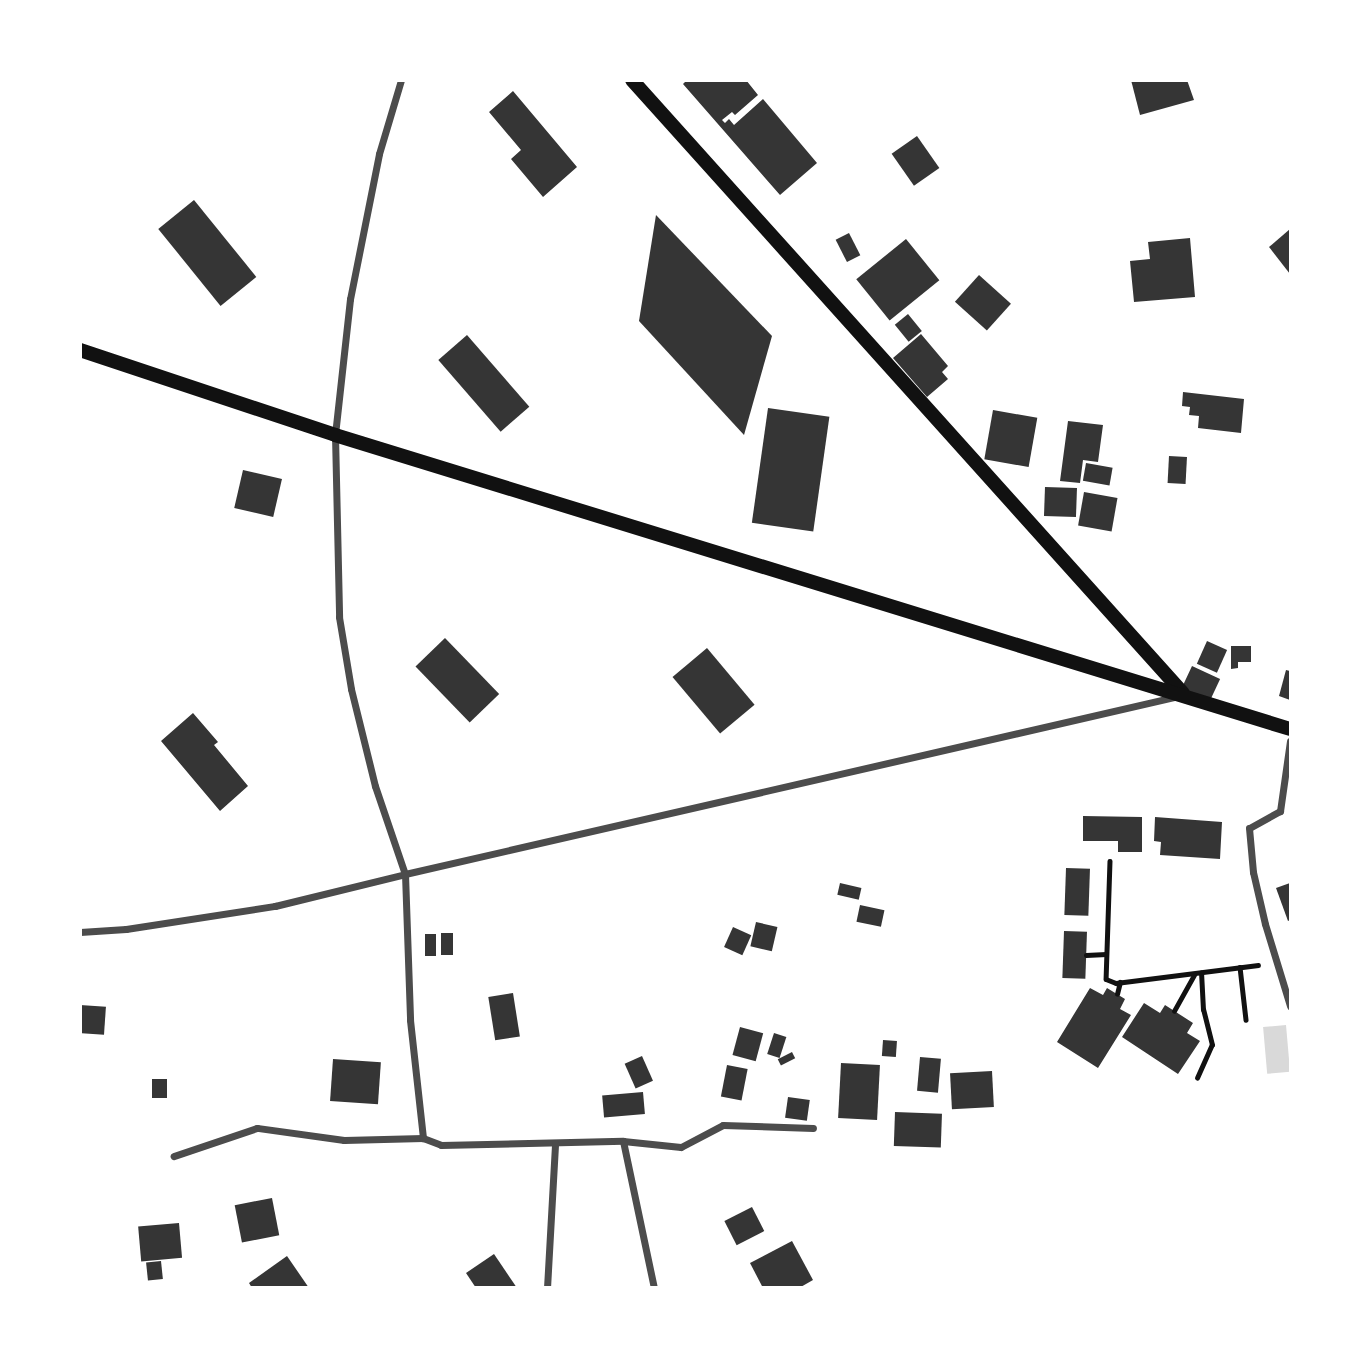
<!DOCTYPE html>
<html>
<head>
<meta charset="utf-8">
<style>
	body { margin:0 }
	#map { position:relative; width:1371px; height:1368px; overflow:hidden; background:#fff; font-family:Signika,sans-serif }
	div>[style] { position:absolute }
	.water>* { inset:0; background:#d9d9d9; transform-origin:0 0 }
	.building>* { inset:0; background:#353535; transform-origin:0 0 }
	.path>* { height:4.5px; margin:-2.25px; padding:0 2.25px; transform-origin:2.25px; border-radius:2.25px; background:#111 }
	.minor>* { height:7px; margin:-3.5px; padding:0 3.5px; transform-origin:3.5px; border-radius:3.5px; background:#4c4c4c }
	.secondary>* { height:14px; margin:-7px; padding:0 7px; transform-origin:7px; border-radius:7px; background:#111 }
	span { translate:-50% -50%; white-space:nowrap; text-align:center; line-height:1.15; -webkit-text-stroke:6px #fff; paint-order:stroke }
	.frame { position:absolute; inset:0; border:82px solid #fff; pointer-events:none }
</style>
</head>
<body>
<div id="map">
	<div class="water">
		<i style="left:1286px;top:1025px;width:47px;height:23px;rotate:85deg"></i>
	</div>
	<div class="building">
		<i style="clip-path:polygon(687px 80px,746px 80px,758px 95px,735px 115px,732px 112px,722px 120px,725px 123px,729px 119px,734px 125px,763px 99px,817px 163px,780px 195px,683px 84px)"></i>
		<i style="clip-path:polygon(1131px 80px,1187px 80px,1194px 100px,1140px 115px)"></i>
		<i style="clip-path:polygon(513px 91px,577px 167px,543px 197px,511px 159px,521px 150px,489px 112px)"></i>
		<i style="left:917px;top:136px;width:39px;height:31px;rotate:55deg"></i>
		<i style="left:194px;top:200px;width:99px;height:46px;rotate:51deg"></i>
		<i style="clip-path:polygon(656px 215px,772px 336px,744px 435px,639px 321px)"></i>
		<i style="clip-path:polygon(1290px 229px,1290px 274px,1269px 247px)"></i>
		<i style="left:849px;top:233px;width:25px;height:15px;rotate:63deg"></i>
		<i style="clip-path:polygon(1190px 238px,1195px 297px,1134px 302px,1130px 261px,1150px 259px,1148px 242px)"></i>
		<i style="left:906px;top:239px;width:53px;height:64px;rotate:51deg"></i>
		<i style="left:979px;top:275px;width:43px;height:36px;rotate:42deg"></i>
		<i style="left:908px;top:314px;width:22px;height:17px;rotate:51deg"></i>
		<i style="clip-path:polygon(921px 334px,948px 366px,942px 372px,948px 379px,927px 397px,893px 358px)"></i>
		<i style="left:467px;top:335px;width:95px;height:38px;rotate:49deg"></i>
		<i style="clip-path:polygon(1183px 392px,1244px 399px,1241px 433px,1198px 428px,1199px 416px,1189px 415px,1190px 407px,1182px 406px)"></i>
		<i style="left:768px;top:408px;width:62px;height:116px;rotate:8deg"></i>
		<i style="left:993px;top:410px;width:45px;height:50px;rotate:10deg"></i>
		<i style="clip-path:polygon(1068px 421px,1103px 425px,1098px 462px,1083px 460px,1080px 483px,1060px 481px)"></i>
		<i style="left:1169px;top:456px;width:18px;height:27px;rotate:3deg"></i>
		<i style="left:1086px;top:463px;width:27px;height:18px;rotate:10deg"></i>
		<i style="left:243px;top:470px;width:40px;height:39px;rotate:13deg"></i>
		<i style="left:1045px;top:487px;width:32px;height:29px;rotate:2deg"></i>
		<i style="left:1084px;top:492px;width:34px;height:34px;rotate:10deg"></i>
		<i style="left:445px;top:638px;width:78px;height:41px;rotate:46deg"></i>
		<i style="left:1207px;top:641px;width:22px;height:25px;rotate:24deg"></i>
		<i style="clip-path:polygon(1231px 646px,1251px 646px,1251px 662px,1238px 662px,1238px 668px,1231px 669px)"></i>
		<i style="left:707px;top:648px;width:74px;height:45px;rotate:50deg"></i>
		<i style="left:1192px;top:666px;width:31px;height:24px;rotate:25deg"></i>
		<i style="clip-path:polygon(1286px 670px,1290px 671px,1290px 700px,1279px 696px)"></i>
		<i style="clip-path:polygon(193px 713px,218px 742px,214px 745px,248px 786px,220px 811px,161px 741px)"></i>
		<i style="clip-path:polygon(1083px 816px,1142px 817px,1142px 852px,1118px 852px,1118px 841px,1083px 841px)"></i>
		<i style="clip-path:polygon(1155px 817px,1222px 822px,1220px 859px,1160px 855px,1161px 842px,1154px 841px)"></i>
		<i style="left:1066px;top:868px;width:24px;height:47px;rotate:2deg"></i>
		<i style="left:840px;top:883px;width:22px;height:12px;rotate:13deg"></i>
		<i style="clip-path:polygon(1290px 883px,1290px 920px,1288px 921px,1276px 888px)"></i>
		<i style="left:860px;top:905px;width:25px;height:17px;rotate:12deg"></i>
		<i style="left:756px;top:922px;width:22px;height:25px;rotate:13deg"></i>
		<i style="left:733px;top:927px;width:20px;height:22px;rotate:24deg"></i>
		<i style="left:1064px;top:931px;width:23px;height:47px;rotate:2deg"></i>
		<i style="left:441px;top:933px;width:12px;height:22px"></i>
		<i style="left:425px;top:934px;width:11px;height:22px"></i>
		<i style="clip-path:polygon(1090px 988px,1103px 995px,1107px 988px,1125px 999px,1120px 1009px,1131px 1015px,1098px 1068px,1057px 1042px)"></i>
		<i style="left:513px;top:993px;width:44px;height:25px;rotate:81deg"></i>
		<i style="clip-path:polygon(1144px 1003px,1160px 1013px,1165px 1005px,1193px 1023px,1187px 1033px,1200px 1041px,1178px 1074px,1122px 1037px)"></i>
		<i style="left:80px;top:1005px;width:26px;height:28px;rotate:4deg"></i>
		<i style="left:740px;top:1027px;width:24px;height:29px;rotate:15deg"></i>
		<i style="left:774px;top:1033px;width:13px;height:22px;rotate:18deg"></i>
		<i style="left:883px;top:1040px;width:14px;height:16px;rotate:4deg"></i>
		<i style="left:792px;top:1052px;width:7px;height:16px;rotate:63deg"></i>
		<i style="left:642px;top:1056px;width:27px;height:19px;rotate:66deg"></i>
		<i style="left:920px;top:1057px;width:21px;height:34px;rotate:5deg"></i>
		<i style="left:333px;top:1059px;width:48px;height:42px;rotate:4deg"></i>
		<i style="left:841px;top:1063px;width:39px;height:55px;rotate:3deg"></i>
		<i style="left:727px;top:1065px;width:21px;height:32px;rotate:11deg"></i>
		<i style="left:992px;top:1071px;width:36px;height:42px;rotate:87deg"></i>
		<i style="left:167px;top:1079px;width:19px;height:15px;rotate:90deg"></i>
		<i style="left:643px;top:1092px;width:22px;height:41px;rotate:85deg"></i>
		<i style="left:788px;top:1097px;width:22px;height:21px;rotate:8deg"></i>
		<i style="left:895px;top:1112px;width:47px;height:34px;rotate:2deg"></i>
		<i style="left:272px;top:1198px;width:38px;height:38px;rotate:79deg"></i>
		<i style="left:752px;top:1207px;width:27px;height:31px;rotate:63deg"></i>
		<i style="left:179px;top:1223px;width:35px;height:41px;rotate:85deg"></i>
		<i style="clip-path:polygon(792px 1241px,813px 1280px,799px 1288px,763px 1288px,750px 1263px)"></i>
		<i style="clip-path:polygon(494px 1254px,517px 1288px,476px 1288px,466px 1273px)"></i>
		<i style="clip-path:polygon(287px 1256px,309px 1288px,252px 1288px,249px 1283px)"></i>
		<i style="left:161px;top:1261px;width:18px;height:15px;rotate:84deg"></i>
	</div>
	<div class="path">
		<i style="left:1110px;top:861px;width:118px;rotate:91.9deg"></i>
		<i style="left:1106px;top:979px;width:11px;rotate:22deg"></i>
		<i style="left:1116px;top:983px;width:143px;rotate:-7.2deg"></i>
		<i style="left:1086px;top:955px;width:20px;rotate:-3deg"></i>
		<i style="left:1240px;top:967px;width:53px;rotate:83.5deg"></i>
		<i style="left:1117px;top:994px;width:12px;rotate:-76deg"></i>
		<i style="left:1174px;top:1011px;width:41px;rotate:-60.9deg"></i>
		<i style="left:1197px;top:1078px;width:36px;rotate:-66deg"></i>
		<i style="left:1212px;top:1045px;width:36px;rotate:-104deg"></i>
		<i style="left:1203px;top:1010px;width:37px;rotate:-93deg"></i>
	</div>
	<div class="minor">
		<i style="left:401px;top:80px;width:77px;rotate:106.6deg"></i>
		<i style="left:379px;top:154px;width:148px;rotate:101.3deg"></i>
		<i style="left:350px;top:299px;width:137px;rotate:96.3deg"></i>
		<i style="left:335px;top:435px;width:182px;rotate:88.7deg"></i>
		<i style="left:339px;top:617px;width:73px;rotate:80.5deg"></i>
		<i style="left:351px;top:689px;width:100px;rotate:76.1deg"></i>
		<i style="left:375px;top:786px;width:93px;rotate:71.2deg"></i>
		<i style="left:405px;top:874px;width:790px;rotate:-12.95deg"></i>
		<i style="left:1290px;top:741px;width:71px;rotate:98.1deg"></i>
		<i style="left:1280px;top:811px;width:35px;rotate:151deg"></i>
		<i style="left:1249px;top:828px;width:44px;rotate:84.8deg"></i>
		<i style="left:1253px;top:872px;width:53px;rotate:77deg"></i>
		<i style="left:1265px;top:924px;width:86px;rotate:73deg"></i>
		<i style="left:80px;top:932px;width:46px;rotate:-3.7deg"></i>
		<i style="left:126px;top:929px;width:151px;rotate:-8.8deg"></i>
		<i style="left:275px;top:906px;width:134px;rotate:-13.8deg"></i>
		<i style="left:405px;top:874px;width:146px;rotate:88deg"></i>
		<i style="left:410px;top:1020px;width:119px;rotate:83.7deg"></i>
		<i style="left:423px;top:1138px;width:79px;rotate:178.5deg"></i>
		<i style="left:344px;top:1140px;width:88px;rotate:-172.1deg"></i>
		<i style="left:257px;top:1128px;width:88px;rotate:161.4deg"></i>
		<i style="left:423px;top:1138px;width:19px;rotate:21deg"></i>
		<i style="left:441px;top:1145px;width:182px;rotate:-1.3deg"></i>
		<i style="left:623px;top:1141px;width:58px;rotate:5.9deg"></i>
		<i style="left:681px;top:1147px;width:47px;rotate:-27.6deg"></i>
		<i style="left:723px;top:1125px;width:90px;rotate:1.9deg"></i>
		<i style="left:623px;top:1141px;width:150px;rotate:78.1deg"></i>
		<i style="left:547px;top:1288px;width:145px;rotate:-86.8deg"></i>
	</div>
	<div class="secondary">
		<i style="left:632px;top:80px;width:824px;rotate:48.05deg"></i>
		<i style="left:80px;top:350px;width:269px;rotate:18.4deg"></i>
		<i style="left:335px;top:435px;width:999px;rotate:17.11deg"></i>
	</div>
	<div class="frame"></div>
</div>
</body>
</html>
